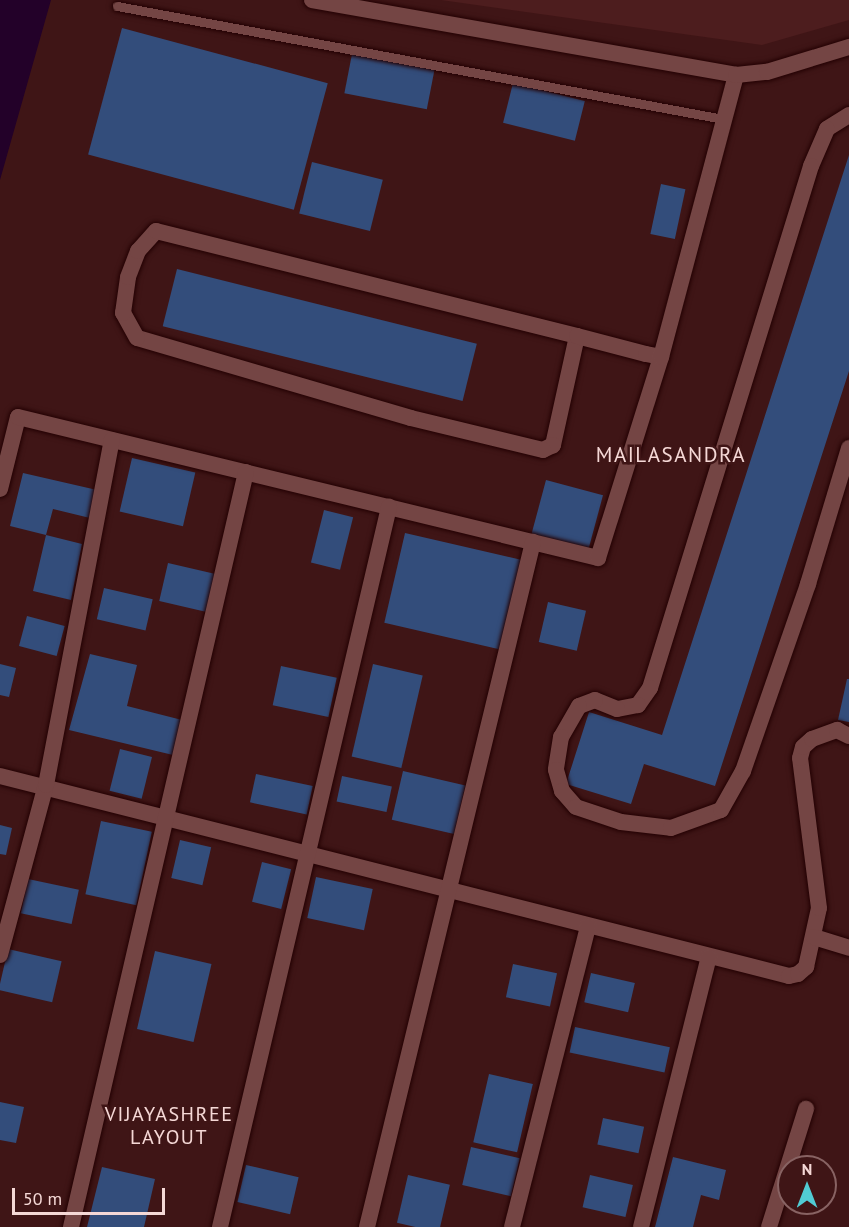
<!DOCTYPE html>
<html>
<head>
<meta charset="utf-8">
<style>
	body { margin:0 }
	#map { position:relative; width:849px; height:1227px; overflow:hidden; background:#3f1516; font-family:"PT Sans",sans-serif }
	div>[style] { position:absolute }
	.built>* { inset:0; background:#4d1d1e }
	.water>* { inset:0; background:#230129 }
	.building>* { inset:0; background:#334d7b; transform-origin:0 0 }
	.roads { filter:drop-shadow(0 0 2px #230003) drop-shadow(0 0 2px #230003) }
	.service>* { height:9px; margin:-4.5px; padding:0 4.5px; transform-origin:4.5px; border-radius:4.5px; background:#744544 }
	.minor>* { height:16px; margin:-8px; padding:0 8px; transform-origin:8px; border-radius:8px; background:#744544 }
	.tertiary>* { height:16px; margin:-8px; padding:0 8px; transform-origin:8px; border-radius:8px; background:#744544 }
	span { translate:-50% -50%; white-space:nowrap; text-align:center; line-height:1.15; -webkit-text-stroke:5px #3f1516; paint-order:stroke }
	.neighbourhood-label { font-size:20px; color:#f5d8d6; letter-spacing:1.5px }
	.quarter-label { font-size:21px; color:#f5d8d6; letter-spacing:1.5px }
	.north { position:absolute; left:777px; top:1155px; width:60px; height:60px; box-sizing:border-box; background:#3f1516; border:2px solid #886363; border-radius:50%; rotate:0deg; font-size:16px; font-weight:700; line-height:24px; text-align:center; color:#f5d8d6 }
	.north::after { content:''; display:block; margin:auto; width:21px; height:27px; background:#51ccd4; clip-path:polygon(50% 0,100% 100%,50% 72%,0 100%) }
	.scale { position:absolute; left:12px; top:1188px; width:153px; height:27px; box-sizing:border-box; border:3px solid #f5d8d6; border-top:0; padding-left:8px; font-size:18px; line-height:21px; white-space:nowrap; color:#f5d8d6; -webkit-text-stroke:4px #3f1516; paint-order:stroke }
</style>
</head>
<body>
<div id="map">
	<div class="built">
		<i style="clip-path:polygon(441px 0,849px 0,849px 20px,762px 45px)"></i>
	</div>
	<div class="water">
		<i style="clip-path:polygon(0 0,51px 0,0 180px)"></i>
	</div>
	<div class="building">
		<i style="left:122px;top:28px;width:213px;height:131px;rotate:15deg"></i>
		<i style="left:352px;top:54px;width:84px;height:40px;rotate:11deg"></i>
		<i style="left:513px;top:83px;width:74px;height:41px;rotate:14deg"></i>
		<i style="clip-path:polygon(849px 155px,849px 371px,715px 786px,644px 764px,631px 804px,566px 784px,589px 712px,662px 735px)"></i>
		<i style="left:312px;top:162px;width:73px;height:53px;rotate:14deg"></i>
		<i style="left:661px;top:184px;width:25px;height:51px;rotate:12deg"></i>
		<i style="left:177px;top:269px;width:309px;height:59px;rotate:14deg"></i>
		<i style="left:132px;top:458px;width:65px;height:55px;rotate:13deg"></i>
		<i style="clip-path:polygon(23px 473px,97px 490px,90px 518px,53px 509px,46px 535px,82px 544px,71px 600px,33px 591px,46px 535px,10px 526px)"></i>
		<i style="left:546px;top:480px;width:59px;height:56px;rotate:15deg"></i>
		<i style="left:324px;top:510px;width:30px;height:54px;rotate:14deg"></i>
		<i style="left:405px;top:533px;width:119px;height:92px;rotate:13deg"></i>
		<i style="left:168px;top:563px;width:52px;height:39px;rotate:13deg"></i>
		<i style="left:104px;top:588px;width:50px;height:32px;rotate:13deg"></i>
		<i style="left:548px;top:602px;width:39px;height:41px;rotate:13deg"></i>
		<i style="left:27px;top:616px;width:39px;height:31px;rotate:15deg"></i>
		<i style="clip-path:polygon(90px 654px,137px 665px,127px 706px,182px 720px,173px 755px,69px 730px)"></i>
		<i style="clip-path:polygon(0 664px,16px 668px,9px 697px,0 695px)"></i>
		<i style="left:373px;top:664px;width:51px;height:95px;rotate:13deg"></i>
		<i style="left:281px;top:666px;width:57px;height:40px;rotate:12deg"></i>
		<i style="clip-path:polygon(847px 679px,849px 679px,849px 722px,838px 720px)"></i>
		<i style="left:120px;top:749px;width:33px;height:43px;rotate:14deg"></i>
		<i style="left:403px;top:771px;width:64px;height:50px;rotate:13deg"></i>
		<i style="left:256px;top:774px;width:58px;height:29px;rotate:12deg"></i>
		<i style="left:342px;top:776px;width:51px;height:26px;rotate:12deg"></i>
		<i style="left:101px;top:821px;width:52px;height:75px;rotate:12deg"></i>
		<i style="clip-path:polygon(0 825px,12px 828px,6px 855px,0 854px)"></i>
		<i style="left:180px;top:840px;width:32px;height:39px;rotate:13deg"></i>
		<i style="left:262px;top:862px;width:30px;height:41px;rotate:14deg"></i>
		<i style="left:316px;top:877px;width:58px;height:42px;rotate:12deg"></i>
		<i style="left:28px;top:879px;width:52px;height:35px;rotate:12deg"></i>
		<i style="left:8px;top:949px;width:55px;height:42px;rotate:13deg"></i>
		<i style="left:155px;top:951px;width:58px;height:80px;rotate:13deg"></i>
		<i style="left:513px;top:964px;width:45px;height:34px;rotate:12deg"></i>
		<i style="left:591px;top:973px;width:45px;height:30px;rotate:13deg"></i>
		<i style="left:575px;top:1027px;width:97px;height:26px;rotate:12deg"></i>
		<i style="left:489px;top:1074px;width:45px;height:70px;rotate:13deg"></i>
		<i style="clip-path:polygon(0 1102px,24px 1107px,16px 1143px,0 1140px)"></i>
		<i style="left:603px;top:1118px;width:42px;height:27px;rotate:12deg"></i>
		<i style="left:471px;top:1147px;width:50px;height:39px;rotate:13deg"></i>
		<i style="clip-path:polygon(673px 1157px,726px 1170px,719px 1200px,701px 1195px,693px 1227px,655px 1227px)"></i>
		<i style="left:246px;top:1165px;width:54px;height:38px;rotate:13deg"></i>
		<i style="clip-path:polygon(102px 1167px,155px 1179px,144px 1227px,87px 1227px)"></i>
		<i style="left:408px;top:1175px;width:43px;height:49px;rotate:13deg"></i>
		<i style="left:590px;top:1175px;width:44px;height:33px;rotate:13deg"></i>
	</div>
	<div class="roads">
		<div class="service">
			<i style="left:117px;top:6px;width:616px;rotate:10.56deg"></i>
		</div>
		<div class="minor">
			<i style="left:849px;top:115px;width:26px;rotate:148deg"></i>
			<i style="left:827px;top:129px;width:40px;rotate:113.4deg"></i>
			<i style="left:811px;top:166px;width:546px;rotate:107.14deg"></i>
			<i style="left:650px;top:688px;width:21px;rotate:125deg"></i>
			<i style="left:638px;top:705px;width:21px;rotate:169deg"></i>
			<i style="left:617px;top:709px;width:24px;rotate:-158deg"></i>
			<i style="left:595px;top:700px;width:17px;rotate:159deg"></i>
			<i style="left:579px;top:706px;width:36px;rotate:120deg"></i>
			<i style="left:561px;top:737px;width:33px;rotate:99deg"></i>
			<i style="left:556px;top:770px;width:22px;rotate:74deg"></i>
			<i style="left:562px;top:791px;width:21px;rotate:49deg"></i>
			<i style="left:576px;top:807px;width:47px;rotate:18.4deg"></i>
			<i style="left:621px;top:822px;width:50px;rotate:6.8deg"></i>
			<i style="left:671px;top:828px;width:53px;rotate:-19.8deg"></i>
			<i style="left:721px;top:810px;width:45px;rotate:-60.6deg"></i>
			<i style="left:743px;top:771px;width:198px;rotate:-70.8deg"></i>
			<i style="left:808px;top:584px;width:142px;rotate:-73.2deg"></i>
			<i style="left:577px;top:336px;width:112px;rotate:102.4deg"></i>
			<i style="left:553px;top:445px;width:11px;rotate:153deg"></i>
			<i style="left:543px;top:450px;width:136px;rotate:-166.4deg"></i>
			<i style="left:411px;top:418px;width:285px;rotate:-163.7deg"></i>
			<i style="left:137px;top:338px;width:29px;rotate:-119deg"></i>
			<i style="left:123px;top:313px;width:36px;rotate:-82deg"></i>
			<i style="left:128px;top:277px;width:28px;rotate:-69deg"></i>
			<i style="left:138px;top:251px;width:27px;rotate:-48deg"></i>
			<i style="left:156px;top:231px;width:434px;rotate:14deg"></i>
			<i style="left:577px;top:336px;width:71px;rotate:14.6deg"></i>
			<i style="left:646px;top:354px;width:15px;rotate:11deg"></i>
			<i style="left:0;top:489px;width:74px;rotate:-76deg"></i>
			<i style="left:18px;top:417px;width:597px;rotate:13.66deg"></i>
			<i style="left:598px;top:558px;width:211px;rotate:-72.6deg"></i>
			<i style="left:661px;top:357px;width:292px;rotate:-75.1deg"></i>
			<i style="left:0;top:776px;width:814px;rotate:14.22deg"></i>
			<i style="left:789px;top:976px;width:9px;rotate:-13deg"></i>
			<i style="left:798px;top:974px;width:11px;rotate:-41deg"></i>
			<i style="left:806px;top:967px;width:60px;rotate:-77.6deg"></i>
			<i style="left:819px;top:908px;width:151px;rotate:-97.2deg"></i>
			<i style="left:800px;top:758px;width:11px;rotate:-75deg"></i>
			<i style="left:803px;top:747px;width:12px;rotate:-42deg"></i>
			<i style="left:812px;top:739px;width:27px;rotate:-20deg"></i>
			<i style="left:837px;top:730px;width:13px;rotate:27deg"></i>
			<i style="left:814px;top:937px;width:37px;rotate:17deg"></i>
			<i style="left:0;top:955px;width:176px;rotate:-74.9deg"></i>
			<i style="left:46px;top:785px;width:351px;rotate:-79.2deg"></i>
			<i style="left:71px;top:1227px;width:775px;rotate:-76.95deg"></i>
			<i style="left:220px;top:1227px;width:740px;rotate:-76.79deg"></i>
			<i style="left:367px;top:1227px;width:705px;rotate:-76.38deg"></i>
			<i style="left:512px;top:1227px;width:310px;rotate:-75.8deg"></i>
			<i style="left:641px;top:1227px;width:278px;rotate:-75.9deg"></i>
			<i style="left:769px;top:1227px;width:124px;rotate:-72.6deg"></i>
		</div>
		<div class="tertiary">
			<i style="left:312px;top:0;width:431px;rotate:10deg"></i>
			<i style="left:736px;top:75px;width:31px;rotate:-6deg"></i>
			<i style="left:767px;top:72px;width:86px;rotate:-17deg"></i>
		</div>
	</div>
	<div class="neighbourhood-label">
		<span style="left:169px;top:1126px">VIJAYASHREE<br>LAYOUT</span>
	</div>
	<div class="quarter-label">
		<span style="left:671px;top:455px">MAILASANDRA</span>
	</div>
	<div class="north">N</div>
	<div class="scale">50 m</div>
</div>
</body>
</html>
